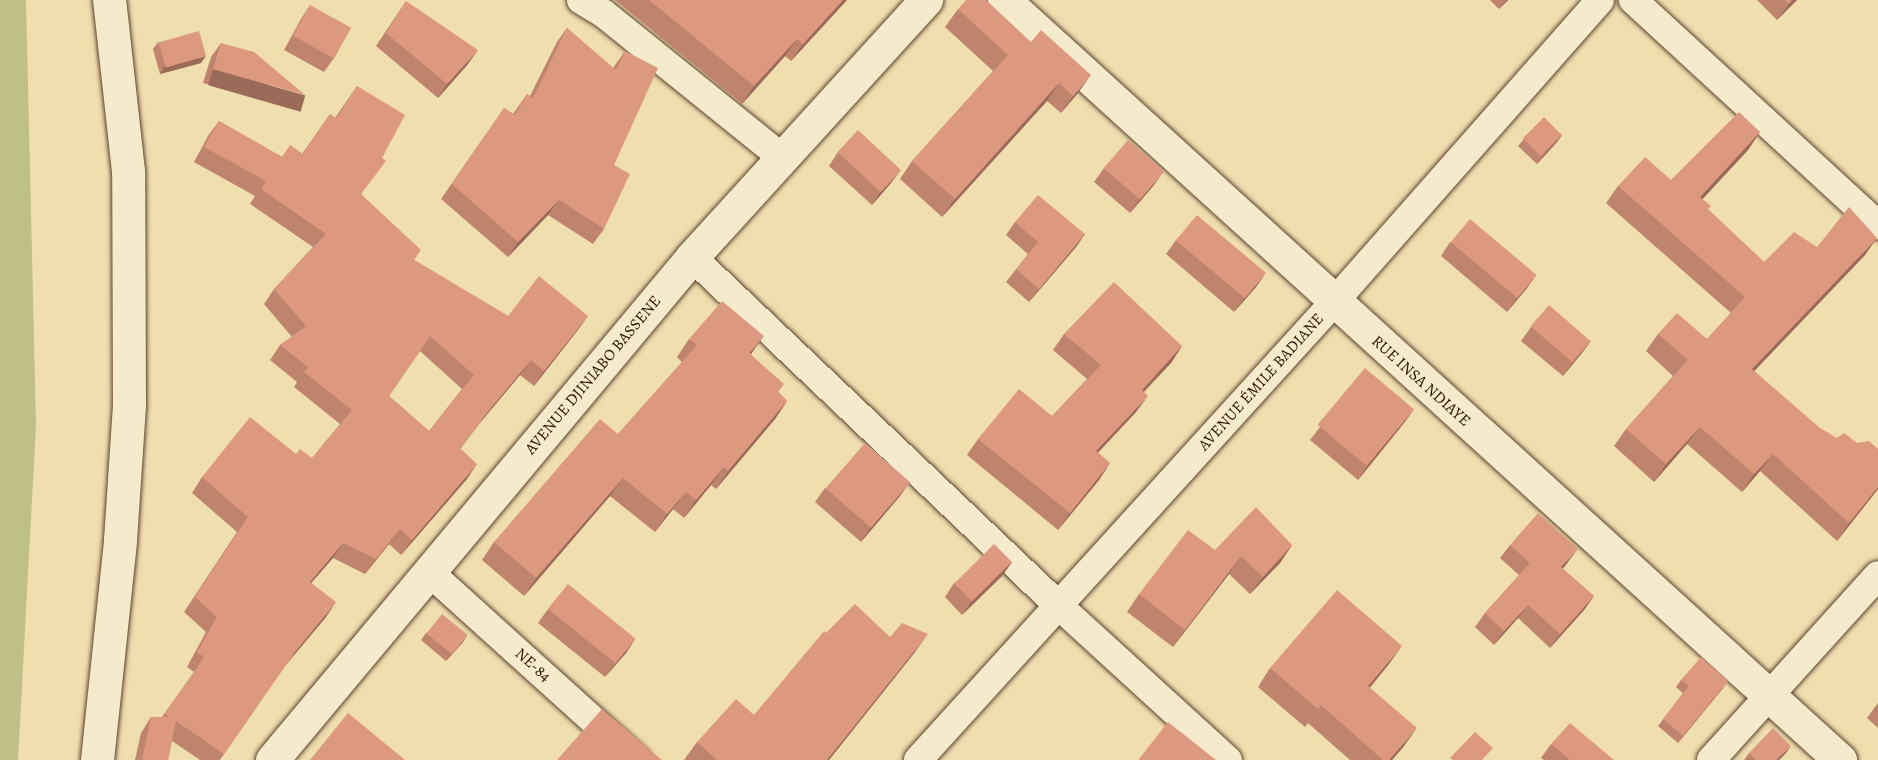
<!DOCTYPE html>
<html>
<head>
<meta charset="utf-8">
<style>
	body { margin:0 }
	#map { position:relative; width:1878px; height:760px; overflow:hidden; background:#f0deaf; font-family:Alegreya,serif }
	div>[style] { position:absolute }
	.green>* { inset:0; background:#bfc087 }
	.roads { filter:drop-shadow(0 0 2px #5c442f) drop-shadow(0 0 2px #5c442f) }
	.street>* { height:28px; margin:-14px; padding:0 14px; transform-origin:14px; border-radius:14px; background:#f5eacb }
	.secondary>* { height:33px; margin:-16.5px; padding:0 16.5px; transform-origin:16.5px; border-radius:16.5px; background:#f5eacb }
	.wall>* { inset:0; background:#be846e }
	.shaded-wall>* { inset:0; background:#9b6b5a; transform-origin:0 0 }
	.building>* { inset:0; background:#dd9980; transform-origin:0 0 }
	span { translate:-50% -50%; white-space:nowrap; text-align:center; line-height:1.15; -webkit-text-stroke:6px #f5eacb; paint-order:stroke }
	.street-label { font-size:16px; color:#2b1004 }
</style>
</head>
<body>
<div id="map">
	<div class="green">
		<i style="clip-path:polygon(0 0,26px 0,36px 425px,18px 760px,0 760px)"></i>
	</div>
	<div class="roads">
		<div class="street">
			<i style="left:581px;top:0;width:26px;rotate:31deg"></i>
			<i style="left:603px;top:13px;width:231px;rotate:38.9deg"></i>
			<i style="left:1633px;top:0;width:333px;rotate:42.6deg"></i>
			<i style="left:692px;top:257px;width:505px;rotate:43.56deg"></i>
			<i style="left:1058px;top:605px;width:230px;rotate:42.4deg"></i>
			<i style="left:428px;top:571px;width:282px;rotate:42.1deg"></i>
			<i style="left:918px;top:760px;width:619px;rotate:-47.75deg"></i>
			<i style="left:1334px;top:302px;width:402px;rotate:-48.6deg"></i>
			<i style="left:1711px;top:760px;width:249px;rotate:-47.9deg"></i>
		</div>
		<div class="secondary">
			<i style="left:1004px;top:0;width:1130px;rotate:42.27deg"></i>
			<i style="left:97px;top:760px;width:221px;rotate:-84deg"></i>
			<i style="left:120px;top:540px;width:135px;rotate:-86.2deg"></i>
			<i style="left:129px;top:405px;width:234px;rotate:-90.2deg"></i>
			<i style="left:128px;top:171px;width:172px;rotate:-96.3deg"></i>
			<i style="left:272px;top:760px;width:655px;rotate:-50.14deg"></i>
			<i style="left:692px;top:257px;width:348px;rotate:-47.7deg"></i>
		</div>
	</div>
	<div class="wall">
		<i style="clip-path:polygon(615px 0,847px 0,791px 61px,785px 56px,742px 104px)"></i>
		<i style="clip-path:polygon(1490px 0,1508px 0,1499px 9px)"></i>
		<i style="clip-path:polygon(1757px 0,1797px 0,1777px 20px)"></i>
		<i style="clip-path:polygon(406px 1px,468px 64px,438px 98px,376px 46px)"></i>
		<i style="clip-path:polygon(310px 5px,334px 58px,324px 72px,284px 50px,301px 19px)"></i>
		<i style="clip-path:polygon(958px 9px,1078px 93px,1061px 113px,1047px 101px,942px 217px,900px 179px,912px 161px,993px 71px,945px 27px)"></i>
		<i style="clip-path:polygon(567px 28px,613px 68px,625px 51px,614px 165px,604px 229px,593px 244px,548px 215px,508px 257px,441px 199px,504px 108px,513px 114px,527px 94px,530px 96px,557px 42px)"></i>
		<i style="clip-path:polygon(158px 42px,201px 63px,160px 74px,153px 49px)"></i>
		<i style="clip-path:polygon(221px 43px,295px 109px,203px 83px,211px 57px)"></i>
		<i style="clip-path:polygon(evenodd,357px 86px,362px 195px,414px 260px,508px 316px,588px 316px,577px 331px,534px 386px,520px 375px,479px 424px,460px 449px,467px 479px,401px 555px,389px 544px,365px 574px,333px 558px,311px 583px,326px 617px,285px 666px,220px 760px,200px 760px,172px 741px,168px 760px,135px 760px,141px 733px,151px 717px,162px 717px,194px 672px,187px 667px,206px 632px,184px 612px,237px 532px,192px 493px,202px 477px,296px 454px,312px 458px,340px 424px,294px 387px,297px 382px,270px 360px,280px 345px,292px 337px,264px 304px,274px 289px,313px 247px,250px 204px,255px 196px,194px 162px,208px 136px,219px 121px,282px 157px,302px 154px,330px 114px,335px 118px,357px 86px,420px 351px,462px 389px,429px 431px,389px 396px,420px 351px)"></i>
		<i style="clip-path:polygon(1760px 132px,1748px 150px,1702px 199px,1708px 210px,1764px 262px,1817px 247px,1865px 255px,1754px 371px,1878px 489px,1837px 541px,1760px 471px,1742px 492px,1687px 444px,1654px 482px,1614px 446px,1626px 429px,1673px 376px,1646px 351px,1658px 334px,1707px 339px,1731px 313px,1606px 203px,1618px 186px,1671px 180px)"></i>
		<i style="clip-path:polygon(1562px 135px,1557px 142px,1537px 164px,1518px 146px,1524px 139px)"></i>
		<i style="clip-path:polygon(838px 152px,891px 183px,872px 205px,829px 166px)"></i>
		<i style="clip-path:polygon(1104px 168px,1154px 185px,1130px 213px,1094px 182px)"></i>
		<i style="clip-path:polygon(1015px 222px,1085px 234px,1076px 247px,1029px 302px,1006px 282px,1028px 254px,1006px 235px)"></i>
		<i style="clip-path:polygon(1176px 240px,1256px 287px,1234px 312px,1166px 254px)"></i>
		<i style="clip-path:polygon(1450px 242px,1536px 275px,1527px 288px,1507px 312px,1441px 256px)"></i>
		<i style="clip-path:polygon(1531px 327px,1591px 341px,1581px 354px,1563px 376px,1521px 341px)"></i>
		<i style="clip-path:polygon(1064px 334px,1182px 346px,1171px 363px,1144px 392px,1136px 412px,1098px 453px,1110px 463px,1099px 480px,1058px 530px,967px 455px,978px 439px,1052px 416px,1087px 379px,1053px 350px)"></i>
		<i style="clip-path:polygon(689px 339px,751px 354px,779px 393px,787px 401px,775px 419px,716px 489px,711px 485px,684px 518px,673px 509px,655px 532px,610px 496px,524px 596px,482px 560px,494px 542px,618px 434px,682px 362px,677px 357px)"></i>
		<i style="clip-path:polygon(1414px 409px,1404px 423px,1358px 480px,1310px 440px,1320px 427px)"></i>
		<i style="clip-path:polygon(825px 488px,900px 496px,861px 542px,815px 502px)"></i>
		<i style="clip-path:polygon(1292px 545px,1280px 563px,1250px 594px,1229px 574px,1173px 647px,1127px 612px,1139px 594px,1215px 550px)"></i>
		<i style="clip-path:polygon(1510px 545px,1568px 562px,1563px 569px,1594px 596px,1584px 610px,1550px 648px,1518px 618px,1494px 645px,1475px 627px,1485px 613px,1519px 575px,1500px 558px)"></i>
		<i style="clip-path:polygon(1012px 562px,1002px 576px,962px 615px,945px 597px,954px 583px)"></i>
		<i style="clip-path:polygon(548px 609px,635px 639px,626px 653px,605px 677px,538px 623px)"></i>
		<i style="clip-path:polygon(426px 633px,463px 642px,446px 661px,421px 640px)"></i>
		<i style="clip-path:polygon(826px 633px,890px 637px,915px 652px,829px 760px,684px 760px,697px 742px,754px 715px)"></i>
		<i style="clip-path:polygon(1389px 664px,1370px 688px,1404px 746px,1392px 760px,1350px 760px,1308px 723px,1305px 727px,1258px 687px,1270px 668px)"></i>
		<i style="clip-path:polygon(1681px 680px,1723px 688px,1678px 743px,1658px 726px,1683px 693px,1676px 687px)"></i>
		<i style="clip-path:polygon(1878px 703px,1878px 728px,1867px 718px)"></i>
		<i style="clip-path:polygon(1551px 744px,1614px 760px,1544px 760px,1541px 758px)"></i>
		<i style="clip-path:polygon(1749px 753px,1786px 753px,1779px 760px,1744px 760px)"></i>
	</div>
	<div class="shaded-wall">
		<i style="clip-path:polygon(843px 0,847px 0,791px 61px,803px 44px)"></i>
		<i style="clip-path:polygon(1506px 0,1508px 0,1499px 9px)"></i>
		<i style="clip-path:polygon(1792px 0,1797px 0,1777px 20px)"></i>
		<i style="clip-path:polygon(797px 39px,785px 56px,742px 104px,754px 86px)"></i>
		<i style="clip-path:polygon(478px 50px,468px 64px,438px 98px,447px 84px)"></i>
		<i style="clip-path:polygon(206px 56px,201px 63px,160px 74px,165px 66px)"></i>
		<i style="left:213px;top:69px;width:96px;height:17px;rotate:16deg"></i>
		<i style="clip-path:polygon(1091px 75px,1078px 93px,1061px 113px,1073px 96px)"></i>
		<i style="clip-path:polygon(1059px 83px,1047px 101px,942px 217px,955px 199px)"></i>
		<i style="clip-path:polygon(1760px 132px,1748px 150px,1688px 215px,1700px 197px)"></i>
		<i style="clip-path:polygon(1562px 135px,1557px 142px,1537px 164px,1542px 157px)"></i>
		<i style="clip-path:polygon(901px 170px,891px 183px,872px 205px,881px 191px)"></i>
		<i style="clip-path:polygon(1164px 171px,1154px 185px,1130px 213px,1140px 199px)"></i>
		<i style="clip-path:polygon(559px 200px,548px 215px,508px 257px,518px 242px)"></i>
		<i style="clip-path:polygon(1085px 234px,1076px 247px,1029px 302px,1039px 289px)"></i>
		<i style="clip-path:polygon(1877px 238px,1865px 255px,1740px 386px,1752px 369px)"></i>
		<i style="clip-path:polygon(1266px 273px,1256px 287px,1234px 312px,1244px 298px)"></i>
		<i style="clip-path:polygon(1536px 275px,1527px 288px,1507px 312px,1517px 298px)"></i>
		<i style="clip-path:polygon(588px 316px,577px 331px,534px 386px,544px 371px)"></i>
		<i style="clip-path:polygon(764px 336px,751px 354px,749px 353px)"></i>
		<i style="clip-path:polygon(1591px 341px,1581px 354px,1563px 376px,1573px 362px)"></i>
		<i style="clip-path:polygon(1182px 346px,1171px 363px,1130px 406px,1142px 390px)"></i>
		<i style="clip-path:polygon(531px 360px,520px 375px,479px 424px,449px 464px,490px 409px)"></i>
		<i style="clip-path:polygon(1148px 396px,1136px 412px,1084px 467px,1096px 451px)"></i>
		<i style="clip-path:polygon(787px 401px,775px 419px,716px 489px,728px 471px)"></i>
		<i style="clip-path:polygon(1414px 409px,1404px 423px,1358px 480px,1367px 466px)"></i>
		<i style="clip-path:polygon(1700px 427px,1687px 444px,1654px 482px,1666px 464px)"></i>
		<i style="clip-path:polygon(1773px 454px,1760px 471px,1742px 492px,1754px 474px)"></i>
		<i style="clip-path:polygon(1110px 463px,1099px 480px,1058px 530px,1070px 513px)"></i>
		<i style="clip-path:polygon(477px 464px,467px 479px,401px 555px,412px 540px)"></i>
		<i style="clip-path:polygon(724px 467px,711px 485px,684px 518px,696px 500px)"></i>
		<i style="clip-path:polygon(623px 478px,610px 496px,524px 596px,536px 578px)"></i>
		<i style="clip-path:polygon(910px 482px,900px 496px,861px 542px,870px 528px)"></i>
		<i style="clip-path:polygon(1878px 487px,1878px 489px,1837px 541px,1849px 523px)"></i>
		<i style="clip-path:polygon(686px 492px,673px 509px,655px 532px,667px 514px)"></i>
		<i style="clip-path:polygon(400px 529px,389px 544px,365px 574px,376px 559px)"></i>
		<i style="clip-path:polygon(343px 543px,333px 558px,299px 597px,310px 582px)"></i>
		<i style="clip-path:polygon(1292px 545px,1280px 563px,1250px 594px,1263px 577px)"></i>
		<i style="clip-path:polygon(1578px 549px,1568px 562px,1552px 581px,1561px 567px)"></i>
		<i style="clip-path:polygon(1241px 556px,1229px 574px,1173px 647px,1185px 630px)"></i>
		<i style="clip-path:polygon(1012px 562px,1002px 576px,962px 615px,972px 601px)"></i>
		<i style="clip-path:polygon(1594px 596px,1584px 610px,1550px 648px,1560px 634px)"></i>
		<i style="clip-path:polygon(336px 602px,326px 617px,284px 667px,295px 652px)"></i>
		<i style="clip-path:polygon(1528px 605px,1518px 618px,1494px 645px,1504px 631px)"></i>
		<i style="clip-path:polygon(928px 634px,915px 652px,829px 760px,827px 760px)"></i>
		<i style="clip-path:polygon(468px 635px,463px 642px,446px 661px,451px 654px)"></i>
		<i style="clip-path:polygon(635px 639px,626px 653px,605px 677px,615px 664px)"></i>
		<i style="clip-path:polygon(1402px 646px,1389px 664px,1355px 704px,1368px 686px)"></i>
		<i style="clip-path:polygon(1728px 681px,1723px 688px,1678px 743px,1683px 736px)"></i>
		<i style="clip-path:polygon(1417px 728px,1404px 746px,1392px 760px,1389px 760px)"></i>
		<i style="clip-path:polygon(1791px 746px,1786px 753px,1779px 760px,1776px 760px)"></i>
	</div>
	<div class="building">
		<i style="clip-path:polygon(649px 0,843px 0,803px 44px,797px 39px,754px 86px)"></i>
		<i style="clip-path:polygon(966px 0,986px 0,1031px 42px,1041px 30px,1091px 75px,1073px 96px,1059px 83px,955px 199px,912px 161px,1008px 55px,958px 9px)"></i>
		<i style="clip-path:polygon(1785px 0,1792px 0,1789px 4px)"></i>
		<i style="clip-path:polygon(406px 1px,478px 50px,447px 84px,386px 33px)"></i>
		<i style="left:310px;top:5px;width:47px;height:35px;rotate:29deg"></i>
		<i style="clip-path:polygon(567px 28px,616px 70px,625px 51px,658px 68px,614px 165px,630px 174px,604px 229px,559px 200px,518px 242px,452px 184px,504px 108px,515px 115px,527px 94px,533px 98px)"></i>
		<i style="left:199px;top:31px;width:26px;height:42px;rotate:74deg"></i>
		<i style="clip-path:polygon(221px 43px,254px 52px,305px 95px,213px 69px)"></i>
		<i style="clip-path:polygon(evenodd,357px 86px,405px 115px,382px 158px,386px 161px,361px 194px,421px 250px,414px 260px,508px 316px,539px 276px,588px 316px,544px 371px,531px 360px,490px 409px,460px 448px,477px 464px,412px 540px,400px 529px,376px 559px,343px 543px,310px 582px,336px 602px,295px 652px,224px 754px,176px 721px,168px 760px,142px 760px,151px 717px,170px 717px,165px 714px,204px 657px,197px 652px,217px 617px,195px 597px,248px 517px,202px 477px,250px 417px,296px 454px,300px 449px,312px 458px,352px 410px,304px 372px,308px 367px,280px 345px,306px 326px,274px 289px,326px 234px,261px 189px,266px 181px,204px 147px,219px 121px,282px 157px,290px 145px,303px 154px,330px 114px,336px 119px,357px 86px,430px 336px,474px 375px,429px 431px,389px 396px,430px 336px)"></i>
		<i style="clip-path:polygon(1739px 112px,1760px 132px,1700px 197px,1711px 206px,1708px 209px,1764px 262px,1794px 232px,1817px 247px,1849px 207px,1877px 238px,1752px 369px,1820px 428px,1837px 438px,1844px 433px,1857px 443px,1869px 441px,1878px 449px,1878px 487px,1849px 523px,1773px 454px,1754px 474px,1700px 427px,1666px 464px,1626px 429px,1688px 360px,1658px 334px,1677px 313px,1707px 339px,1745px 297px,1618px 186px,1645px 157px,1671px 180px)"></i>
		<i style="left:1544px;top:117px;width:25px;height:30px;rotate:45deg"></i>
		<i style="left:858px;top:130px;width:59px;height:30px;rotate:43deg"></i>
		<i style="left:1128px;top:140px;width:48px;height:37px;rotate:41deg"></i>
		<i style="clip-path:polygon(1038px 195px,1085px 234px,1039px 289px,1016px 269px,1038px 242px,1015px 222px)"></i>
		<i style="left:1197px;top:215px;width:90px;height:33px;rotate:40deg"></i>
		<i style="left:1470px;top:219px;width:87px;height:30px;rotate:40deg"></i>
		<i style="clip-path:polygon(1114px 282px,1182px 346px,1142px 390px,1148px 396px,1096px 451px,1110px 463px,1070px 513px,978px 439px,1019px 389px,1052px 416px,1101px 365px,1064px 334px)"></i>
		<i style="clip-path:polygon(722px 301px,764px 336px,749px 353px,784px 384px,778px 392px,787px 401px,728px 471px,724px 467px,696px 500px,686px 492px,667px 514px,623px 478px,536px 578px,494px 542px,600px 419px,618px 434px,697px 345px,689px 339px)"></i>
		<i style="left:1549px;top:305px;width:55px;height:28px;rotate:41deg"></i>
		<i style="left:1365px;top:368px;width:64px;height:74px;rotate:40deg"></i>
		<i style="left:865px;top:443px;width:60px;height:60px;rotate:41deg"></i>
		<i style="clip-path:polygon(1256px 507px,1292px 545px,1263px 577px,1241px 556px,1185px 630px,1139px 594px,1188px 530px,1215px 550px)"></i>
		<i style="clip-path:polygon(1538px 513px,1578px 549px,1561px 567px,1594px 596px,1560px 634px,1528px 605px,1504px 631px,1485px 613px,1530px 563px,1510px 545px)"></i>
		<i style="left:994px;top:544px;width:25px;height:56px;rotate:45deg"></i>
		<i style="left:568px;top:584px;width:87px;height:32px;rotate:39deg"></i>
		<i style="clip-path:polygon(1337px 590px,1402px 646px,1368px 686px,1417px 728px,1389px 760px,1383px 760px,1321px 705px,1318px 709px,1270px 668px)"></i>
		<i style="clip-path:polygon(855px 604px,890px 637px,902px 623px,928px 634px,827px 760px,717px 760px,697px 742px,736px 699px,754px 715px,824px 631px,826px 633px)"></i>
		<i style="left:442px;top:614px;width:33px;height:25px;rotate:39deg"></i>
		<i style="clip-path:polygon(1701px 657px,1728px 681px,1683px 736px,1663px 719px,1689px 686px,1681px 680px)"></i>
		<i style="clip-path:polygon(602px 709px,662px 760px,557px 760px)"></i>
		<i style="clip-path:polygon(348px 713px,405px 760px,310px 760px)"></i>
		<i style="clip-path:polygon(1168px 722px,1216px 760px,1140px 760px,1139px 759px)"></i>
		<i style="clip-path:polygon(1570px 723px,1614px 760px,1570px 760px,1551px 744px)"></i>
		<i style="clip-path:polygon(1773px 728px,1791px 746px,1776px 760px,1756px 760px,1749px 753px)"></i>
		<i style="clip-path:polygon(1475px 732px,1493px 748px,1482px 760px,1453px 760px,1450px 758px)"></i>
	</div>
	<div class="street-label">
		<span style="left:593px;top:375px;rotate:-50deg">AVENUE DJINIABO BASSENE</span>
		<span style="left:1421px;top:381px;rotate:42deg">RUE INSA NDIAYE</span>
		<span style="left:1261px;top:382px;rotate:-48deg">AVENUE ÉMILE BADIANE</span>
		<span style="left:533px;top:665px;rotate:42deg">NE-84</span>
	</div>
</div>
</body>
</html>
